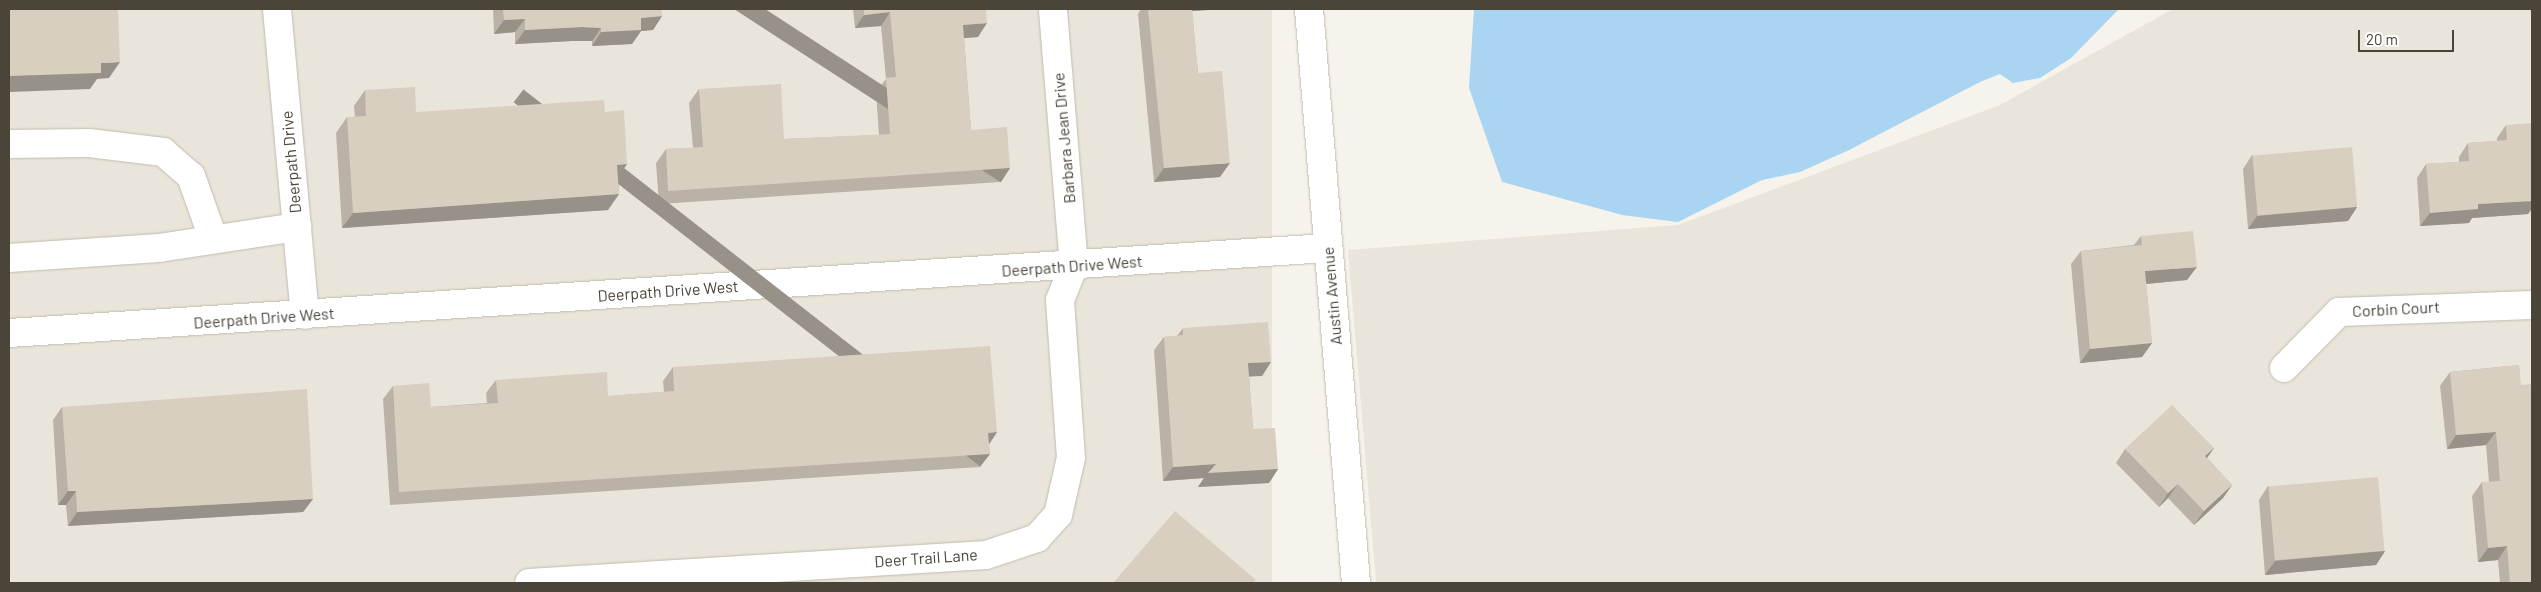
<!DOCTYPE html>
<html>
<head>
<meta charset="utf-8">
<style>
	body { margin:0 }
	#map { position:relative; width:2541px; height:592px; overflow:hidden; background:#f6f3ec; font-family:Barlow,sans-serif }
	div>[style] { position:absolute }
	.residential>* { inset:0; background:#eae5da; transform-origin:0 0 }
	.water>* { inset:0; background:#a9d4f2 }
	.roads { filter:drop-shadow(0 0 1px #c2bbae) drop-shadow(0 0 1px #c2bbae) }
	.minor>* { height:28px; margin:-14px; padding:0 14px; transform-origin:14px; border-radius:14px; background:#fff }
	.wall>* { inset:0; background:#bab2a6 }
	.shaded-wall>* { inset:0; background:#979187; transform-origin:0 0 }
	.building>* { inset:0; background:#d8cfc1; transform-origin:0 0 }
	span { translate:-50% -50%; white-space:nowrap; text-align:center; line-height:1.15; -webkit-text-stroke:4.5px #fff; paint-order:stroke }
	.street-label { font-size:16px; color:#4b4439 }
	.frame { position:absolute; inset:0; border:10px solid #4b4439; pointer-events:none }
	.scale { position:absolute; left:2358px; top:30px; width:96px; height:22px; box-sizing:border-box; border:2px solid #4b4439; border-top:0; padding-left:6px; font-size:15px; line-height:18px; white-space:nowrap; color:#4b4439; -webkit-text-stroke:4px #fff; paint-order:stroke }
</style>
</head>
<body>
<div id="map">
	<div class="residential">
		<i style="left:9px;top:9px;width:1263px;height:574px"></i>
		<i style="clip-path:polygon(2173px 9px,2532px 9px,2532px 583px,1376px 583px,1348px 250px,1678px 225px,2000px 105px)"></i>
	</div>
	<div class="water">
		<i style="clip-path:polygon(1474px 9px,2119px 9px,2071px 58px,2040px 78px,2013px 83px,2000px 74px,1980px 82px,1849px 150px,1800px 172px,1762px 180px,1678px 222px,1622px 215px,1502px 182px,1469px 88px)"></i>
	</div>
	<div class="roads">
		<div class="minor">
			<i style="left:277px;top:9px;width:307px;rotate:84.8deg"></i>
			<i style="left:1309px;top:9px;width:576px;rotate:85.32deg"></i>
			<i style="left:9px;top:144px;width:80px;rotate:-0.7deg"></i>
			<i style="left:89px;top:143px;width:75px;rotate:6.9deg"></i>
			<i style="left:163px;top:152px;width:37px;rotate:41deg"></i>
			<i style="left:191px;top:176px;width:66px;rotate:70.5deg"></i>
			<i style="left:9px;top:258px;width:150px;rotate:-3.8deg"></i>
			<i style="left:159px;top:248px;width:140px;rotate:-8.7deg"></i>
			<i style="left:9px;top:333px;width:1322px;rotate:-3.69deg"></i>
			<i style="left:2284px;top:368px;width:78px;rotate:-45.5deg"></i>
			<i style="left:2339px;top:312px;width:193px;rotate:-2.1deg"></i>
			<i style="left:529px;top:583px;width:458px;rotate:-3.5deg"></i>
			<i style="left:986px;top:555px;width:54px;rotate:-18.4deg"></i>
			<i style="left:1037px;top:538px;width:31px;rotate:-48deg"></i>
			<i style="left:1058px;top:515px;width:58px;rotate:-77.2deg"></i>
			<i style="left:1071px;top:458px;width:158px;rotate:-94deg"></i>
			<i style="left:1060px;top:300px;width:37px;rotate:-68deg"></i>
			<i style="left:1074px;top:266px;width:258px;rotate:-94.7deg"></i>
		</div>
	</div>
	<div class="wall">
		<i style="clip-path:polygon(493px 9px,662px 9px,662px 16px,653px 30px,641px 31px,632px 44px,592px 46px,592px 41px,572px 41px,515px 44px,515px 32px,494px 34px)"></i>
		<i style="clip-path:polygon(853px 9px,986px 9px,978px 37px,964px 38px,971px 130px,1010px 168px,1001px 182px,659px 204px,656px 163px,666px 149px,693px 148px,689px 103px,699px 89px,784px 139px,879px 135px,876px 92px,886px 79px,881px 26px,855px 28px)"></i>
		<i style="clip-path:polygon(1141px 9px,1222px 9px,1192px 11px,1198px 73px,1220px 177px,1154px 182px,1138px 14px)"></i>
		<i style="clip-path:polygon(365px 90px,416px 112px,605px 112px,627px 164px,618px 177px,619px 194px,608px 210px,342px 228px,336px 133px,347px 117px,355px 117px,354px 106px)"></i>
		<i style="clip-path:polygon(2506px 125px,2531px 210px,2528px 214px,2472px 218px,2469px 223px,2420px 226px,2417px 178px,2426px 164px,2459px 162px,2459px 157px,2468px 143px,2497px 141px,2497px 138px)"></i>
		<i style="clip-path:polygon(2252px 155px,2357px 207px,2348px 221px,2248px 229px,2243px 169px)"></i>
		<i style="clip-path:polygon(2141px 236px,2187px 280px,2146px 284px,2152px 343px,2142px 357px,2080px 363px,2071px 264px,2081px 251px,2134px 245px)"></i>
		<i style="clip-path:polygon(1183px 328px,1271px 362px,1262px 376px,1249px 376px,1253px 429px,1278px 469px,1269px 483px,1198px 487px,1204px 478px,1163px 481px,1154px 350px,1164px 337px,1177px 336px)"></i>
		<i style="clip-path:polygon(2519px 365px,2532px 583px,2500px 583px,2498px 560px,2478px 562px,2472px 496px,2482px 482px,2489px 482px,2486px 445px,2447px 449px,2440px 386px,2450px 372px)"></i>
		<i style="clip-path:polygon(673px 367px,997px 432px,989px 444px,990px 454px,980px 467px,390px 505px,383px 399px,393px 386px,431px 407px,487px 403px,486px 393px,496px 380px,608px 396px,664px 392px,663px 381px)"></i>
		<i style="clip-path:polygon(62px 407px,313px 499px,303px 512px,68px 526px,66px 505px,58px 505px,53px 420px)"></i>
		<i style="clip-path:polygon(2214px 448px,2207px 458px,2232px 485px,2223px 498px,2194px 525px,2168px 498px,2159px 507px,2116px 463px,2125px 449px)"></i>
		<i style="clip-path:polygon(2268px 486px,2385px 551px,2376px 565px,2265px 575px,2259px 500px)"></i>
	</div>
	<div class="shaded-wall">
		<i style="clip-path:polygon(1183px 9px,1222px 9px,1181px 12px)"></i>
		<i style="clip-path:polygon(890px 12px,881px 26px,855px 28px,864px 15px)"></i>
		<i style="clip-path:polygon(662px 16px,653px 30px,641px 31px,632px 44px,592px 46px,601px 32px,641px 18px)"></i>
		<i style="clip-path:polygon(525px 19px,515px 32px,494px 34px,504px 20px)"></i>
		<i style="clip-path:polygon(987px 23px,978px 37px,954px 39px,963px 25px)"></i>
		<i style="clip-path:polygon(582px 27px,601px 28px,592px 41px,572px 41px,515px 44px,525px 30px)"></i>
		<i style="clip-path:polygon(120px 62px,109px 78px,97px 79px,90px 89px,9px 92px,9px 76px,101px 63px)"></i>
		<i style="clip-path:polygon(1230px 163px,1220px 177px,1154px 182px,1164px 168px)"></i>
		<i style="clip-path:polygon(627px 164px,617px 179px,617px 165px)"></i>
		<i style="left:1010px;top:168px;width:17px;height:343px;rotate:123deg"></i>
		<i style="clip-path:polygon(619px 194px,608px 210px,342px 228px,353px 213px)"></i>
		<i style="clip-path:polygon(2532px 201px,2532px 210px,2531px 210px,2528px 214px,2472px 218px,2469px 223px,2420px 226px,2430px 213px,2478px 204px)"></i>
		<i style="clip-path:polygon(2357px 207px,2348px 221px,2248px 229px,2257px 216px)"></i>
		<i style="clip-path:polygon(2197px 267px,2187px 280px,2135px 285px,2145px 271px)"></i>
		<i style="clip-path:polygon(2152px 343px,2142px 357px,2080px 363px,2090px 349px)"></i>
		<i style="clip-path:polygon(1271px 362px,1262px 376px,1239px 377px,1248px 363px)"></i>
		<i style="clip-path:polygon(997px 432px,988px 446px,988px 433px)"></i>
		<i style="clip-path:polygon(2496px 432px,2486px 445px,2447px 449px,2456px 435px)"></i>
		<i style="clip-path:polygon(2214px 448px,2204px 462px,2205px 456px)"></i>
		<i style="left:990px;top:454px;width:16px;height:592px;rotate:128deg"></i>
		<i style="clip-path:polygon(1216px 464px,1278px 469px,1269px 483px,1198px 487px,1204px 478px,1163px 481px,1173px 467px)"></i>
		<i style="clip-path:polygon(2178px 484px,2168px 498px,2159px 507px,2168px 493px)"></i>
		<i style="clip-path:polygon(2232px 485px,2223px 498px,2194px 525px,2204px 511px)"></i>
		<i style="clip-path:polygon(68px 491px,76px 491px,66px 505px,58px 505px)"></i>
		<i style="clip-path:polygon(313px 499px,303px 512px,68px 526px,77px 512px)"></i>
		<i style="clip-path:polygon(2507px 546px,2498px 560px,2478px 562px,2488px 548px)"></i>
		<i style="clip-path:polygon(2385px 551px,2376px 565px,2265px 575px,2275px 561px)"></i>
	</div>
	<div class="building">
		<i style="clip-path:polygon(9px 9px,118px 9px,120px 62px,101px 63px,101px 73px,9px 76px)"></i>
		<i style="clip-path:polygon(503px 9px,662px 9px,662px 16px,641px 18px,641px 30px,601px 32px,601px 28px,582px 27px,525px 30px,525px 19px,504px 20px)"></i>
		<i style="clip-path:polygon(864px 9px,986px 9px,987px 23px,963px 25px,971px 130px,1007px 127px,1010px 168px,668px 191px,666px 149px,703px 147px,699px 89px,781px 84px,784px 139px,890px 134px,886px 78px,896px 77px,890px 12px,864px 15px)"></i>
		<i style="clip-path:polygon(1148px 9px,1192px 9px,1198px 73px,1222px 71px,1230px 163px,1164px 168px)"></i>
		<i style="clip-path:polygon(415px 87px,416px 112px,604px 100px,605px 112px,624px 110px,627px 164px,617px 165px,619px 194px,353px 213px,347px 117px,366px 116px,365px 90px)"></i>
		<i style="clip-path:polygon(2532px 123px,2532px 201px,2478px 204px,2478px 209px,2430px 213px,2426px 164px,2469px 161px,2468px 143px,2507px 140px,2506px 125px)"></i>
		<i style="left:2352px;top:147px;width:60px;height:100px;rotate:85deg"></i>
		<i style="clip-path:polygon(2193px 231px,2197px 267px,2145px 271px,2152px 343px,2090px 349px,2081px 251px,2142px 245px,2141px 236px)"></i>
		<i style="clip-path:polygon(1268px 322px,1271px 362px,1248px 363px,1253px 429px,1275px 428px,1278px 469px,1208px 473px,1216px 464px,1173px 467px,1164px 337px,1183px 335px,1183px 328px)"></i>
		<i style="clip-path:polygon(990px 346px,997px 432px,988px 433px,990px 454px,399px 492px,393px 386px,429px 383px,431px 407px,498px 403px,496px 380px,607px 372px,608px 396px,674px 391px,673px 367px)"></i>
		<i style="clip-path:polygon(2519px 365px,2521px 385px,2532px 384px,2532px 583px,2510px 583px,2507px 546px,2488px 548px,2482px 482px,2500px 481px,2496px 432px,2456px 435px,2450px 372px)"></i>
		<i style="clip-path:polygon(307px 389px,313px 499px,77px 512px,76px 491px,68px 491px,62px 407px)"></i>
		<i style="clip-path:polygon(2172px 405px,2214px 448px,2205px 456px,2232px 485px,2204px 511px,2178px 484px,2168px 493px,2125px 449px)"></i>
		<i style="left:2378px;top:477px;width:74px;height:110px;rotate:85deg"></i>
		<i style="clip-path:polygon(1175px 511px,1256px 580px,1253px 583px,1113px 583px)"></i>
	</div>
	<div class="street-label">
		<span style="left:1064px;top:138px;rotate:-95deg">Barbara Jean Drive</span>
		<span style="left:291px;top:162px;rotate:-95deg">Deerpath Drive</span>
		<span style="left:1072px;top:266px;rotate:-4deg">Deerpath Drive West</span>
		<span style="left:668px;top:291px;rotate:-4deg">Deerpath Drive West</span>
		<span style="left:1332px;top:296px;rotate:-95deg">Austin Avenue</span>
		<span style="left:2396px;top:309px;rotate:-3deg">Corbin Court</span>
		<span style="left:264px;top:318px;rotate:-4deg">Deerpath Drive West</span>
		<span style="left:926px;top:558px;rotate:-4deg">Deer Trail Lane</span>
	</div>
	<div class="frame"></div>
	<div class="scale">20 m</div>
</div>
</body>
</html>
